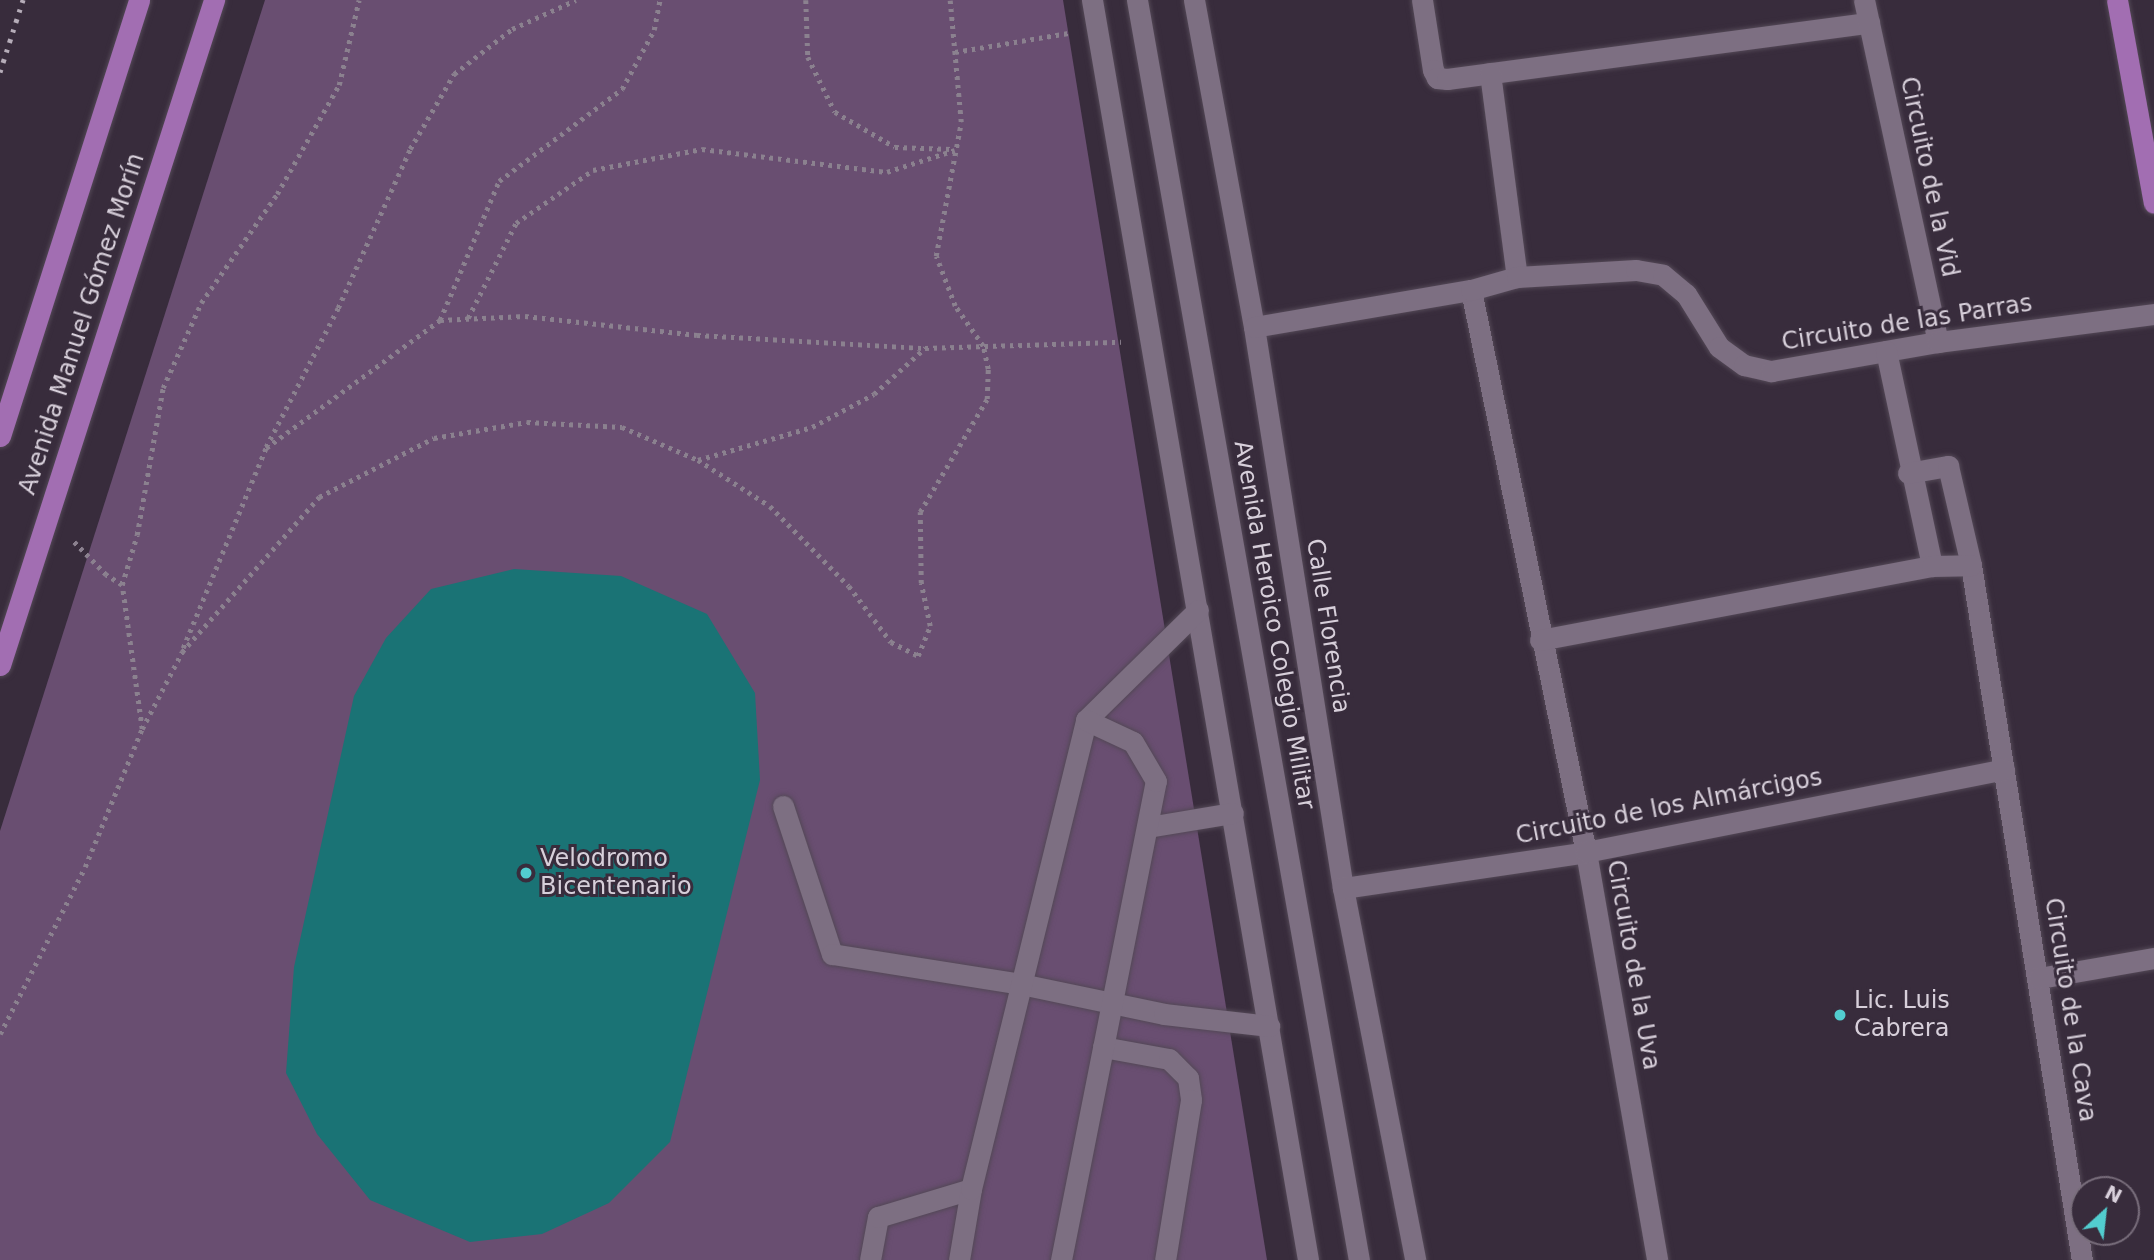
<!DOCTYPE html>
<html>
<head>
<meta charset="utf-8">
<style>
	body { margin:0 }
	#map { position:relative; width:2154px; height:1260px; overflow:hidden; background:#382c3c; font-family:"DejaVu Sans",sans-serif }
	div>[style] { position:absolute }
	.green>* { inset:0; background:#694e71 }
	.building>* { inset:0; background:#1a7375 }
	.path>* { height:4.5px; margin-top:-2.25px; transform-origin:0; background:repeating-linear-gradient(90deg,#8b818f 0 3.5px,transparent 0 8.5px) }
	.roads { filter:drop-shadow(0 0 2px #534856) drop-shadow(0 0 2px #534856) }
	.minor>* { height:21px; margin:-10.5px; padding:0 10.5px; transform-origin:10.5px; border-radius:10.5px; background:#7d6f82 }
	.major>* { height:21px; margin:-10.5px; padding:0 10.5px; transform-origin:10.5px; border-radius:10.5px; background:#a26eb2 }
	.rail>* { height:5px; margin-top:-2.5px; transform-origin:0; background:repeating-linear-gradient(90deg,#b6adb9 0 3.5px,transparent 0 10.5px) }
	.dots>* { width:19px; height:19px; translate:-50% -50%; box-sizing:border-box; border:4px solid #382c3c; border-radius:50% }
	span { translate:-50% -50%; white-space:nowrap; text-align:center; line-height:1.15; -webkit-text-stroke:6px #382c3c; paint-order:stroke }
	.street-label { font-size:24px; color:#d7cfda }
	.poi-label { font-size:24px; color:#d7cfda }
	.left { translate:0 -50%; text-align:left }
	.north { position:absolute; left:2070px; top:1176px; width:70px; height:70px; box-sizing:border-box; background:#382c3c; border:2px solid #786d7b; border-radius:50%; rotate:27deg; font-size:19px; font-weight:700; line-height:28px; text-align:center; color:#d7cfda }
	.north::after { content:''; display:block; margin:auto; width:24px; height:32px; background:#52cdcf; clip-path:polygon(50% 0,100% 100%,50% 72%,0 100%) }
</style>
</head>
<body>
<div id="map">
	<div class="green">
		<i style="clip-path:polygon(265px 0,1063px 0,1267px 1260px,0 1260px,0 831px)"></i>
	</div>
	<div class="building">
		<i style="clip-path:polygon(514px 569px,621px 576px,707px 614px,755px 693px,760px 780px,670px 1142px,609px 1203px,542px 1234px,470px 1242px,370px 1200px,317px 1134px,286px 1073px,294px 967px,354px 696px,386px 638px,431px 589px)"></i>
	</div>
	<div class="path">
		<i style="left:806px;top:0;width:57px;rotate:88deg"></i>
		<i style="left:808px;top:57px;width:61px;rotate:63.9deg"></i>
		<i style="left:835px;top:112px;width:69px;rotate:30.3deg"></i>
		<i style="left:895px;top:147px;width:56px;rotate:2deg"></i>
		<i style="left:955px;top:52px;width:115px;rotate:-9.5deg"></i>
		<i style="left:468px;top:318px;width:106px;rotate:-63.2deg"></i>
		<i style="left:516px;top:223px;width:93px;rotate:-34.5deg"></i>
		<i style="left:593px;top:170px;width:111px;rotate:-10.9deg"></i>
		<i style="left:702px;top:149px;width:186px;rotate:7.1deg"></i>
		<i style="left:887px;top:172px;width:71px;rotate:-17.9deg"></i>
		<i style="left:440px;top:320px;width:151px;rotate:-67deg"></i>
		<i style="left:499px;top:181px;width:154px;rotate:-36.8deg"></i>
		<i style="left:622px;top:89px;width:67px;rotate:-61.5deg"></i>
		<i style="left:654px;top:30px;width:31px;rotate:-79deg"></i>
		<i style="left:266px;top:447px;width:157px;rotate:-62.6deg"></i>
		<i style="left:338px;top:308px;width:175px;rotate:-65.6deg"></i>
		<i style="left:410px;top:149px;width:87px;rotate:-59.6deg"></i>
		<i style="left:454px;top:74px;width:73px;rotate:-37.8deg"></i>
		<i style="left:512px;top:29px;width:70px;rotate:-24.4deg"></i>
		<i style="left:698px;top:460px;width:119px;rotate:-16.1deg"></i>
		<i style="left:812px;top:427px;width:70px;rotate:-28deg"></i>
		<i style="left:874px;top:394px;width:69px;rotate:-42deg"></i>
		<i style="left:122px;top:585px;width:52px;rotate:-73.3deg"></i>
		<i style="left:137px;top:535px;width:149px;rotate:-80deg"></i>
		<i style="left:163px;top:388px;width:93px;rotate:-65.9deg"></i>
		<i style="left:201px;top:303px;width:133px;rotate:-55.1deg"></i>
		<i style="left:277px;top:194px;width:125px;rotate:-60.4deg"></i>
		<i style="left:339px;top:85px;width:87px;rotate:-76.8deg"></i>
		<i style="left:183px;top:648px;width:217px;rotate:-67.5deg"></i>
		<i style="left:266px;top:448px;width:216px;rotate:-36.3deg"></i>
		<i style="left:440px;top:320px;width:85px;rotate:-2.7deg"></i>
		<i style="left:525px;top:316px;width:173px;rotate:6.3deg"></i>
		<i style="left:697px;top:335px;width:228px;rotate:3.3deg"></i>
		<i style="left:925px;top:348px;width:196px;rotate:-1.8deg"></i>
		<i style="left:142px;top:729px;width:87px;rotate:-62.5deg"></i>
		<i style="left:182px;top:652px;width:207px;rotate:-48.5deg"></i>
		<i style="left:319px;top:497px;width:129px;rotate:-27.2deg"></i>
		<i style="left:434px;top:438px;width:94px;rotate:-9.8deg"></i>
		<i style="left:527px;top:422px;width:95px;rotate:3deg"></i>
		<i style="left:622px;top:427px;width:83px;rotate:23.5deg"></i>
		<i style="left:698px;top:460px;width:85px;rotate:32.6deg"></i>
		<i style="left:770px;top:506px;width:112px;rotate:45.4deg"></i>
		<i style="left:849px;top:586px;width:70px;rotate:53.1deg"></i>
		<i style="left:891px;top:642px;width:30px;rotate:27deg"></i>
		<i style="left:918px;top:656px;width:32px;rotate:-68deg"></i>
		<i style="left:930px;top:626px;width:44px;rotate:-101.8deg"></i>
		<i style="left:921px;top:583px;width:71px;rotate:-90.8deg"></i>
		<i style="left:920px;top:512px;width:131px;rotate:-59.3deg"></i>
		<i style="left:987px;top:399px;width:30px;rotate:-88deg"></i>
		<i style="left:988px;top:369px;width:24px;rotate:-102deg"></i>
		<i style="left:983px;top:346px;width:49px;rotate:-125deg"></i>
		<i style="left:955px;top:306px;width:53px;rotate:-110.8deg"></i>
		<i style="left:936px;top:256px;width:136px;rotate:-79.4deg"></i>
		<i style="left:961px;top:122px;width:122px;rotate:-95.2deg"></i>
		<i style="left:0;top:1034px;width:187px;rotate:-63deg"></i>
		<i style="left:85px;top:867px;width:149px;rotate:-67.6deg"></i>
		<i style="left:142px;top:729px;width:145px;rotate:-97.9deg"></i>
		<i style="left:122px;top:585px;width:19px;rotate:-148deg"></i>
		<i style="left:106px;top:575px;width:50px;rotate:-134.2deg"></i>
	</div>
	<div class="roads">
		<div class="minor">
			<i style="left:1092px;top:0;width:1278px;rotate:80.27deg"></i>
			<i style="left:1137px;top:0;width:1279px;rotate:80.01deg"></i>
			<i style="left:1194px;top:0;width:332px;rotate:79.6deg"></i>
			<i style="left:1254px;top:327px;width:568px;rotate:80.99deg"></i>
			<i style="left:1343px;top:888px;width:379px;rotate:79deg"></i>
			<i style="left:1422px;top:0;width:71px;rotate:81.1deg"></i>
			<i style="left:1433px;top:70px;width:9px;rotate:63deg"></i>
			<i style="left:1437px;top:78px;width:10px;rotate:6deg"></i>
			<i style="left:1447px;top:79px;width:426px;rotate:-7.6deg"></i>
			<i style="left:1864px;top:0;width:350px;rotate:77.8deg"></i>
			<i style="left:1490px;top:73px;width:206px;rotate:82.5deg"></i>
			<i style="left:1471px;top:290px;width:574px;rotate:78.44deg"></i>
			<i style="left:1586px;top:852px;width:414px;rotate:80.1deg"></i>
			<i style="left:1254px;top:327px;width:220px;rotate:-9.7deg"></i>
			<i style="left:1471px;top:290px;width:48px;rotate:-15.8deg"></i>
			<i style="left:1517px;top:277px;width:119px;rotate:-3.4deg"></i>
			<i style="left:1636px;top:270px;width:27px;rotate:10deg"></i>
			<i style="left:1663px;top:275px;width:30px;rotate:40deg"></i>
			<i style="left:1686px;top:294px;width:62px;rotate:58.1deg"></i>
			<i style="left:1719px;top:347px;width:31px;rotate:36deg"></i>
			<i style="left:1744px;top:365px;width:28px;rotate:13deg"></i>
			<i style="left:1771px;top:371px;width:169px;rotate:-9.9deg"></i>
			<i style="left:1938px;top:342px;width:218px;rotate:-7.4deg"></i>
			<i style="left:1886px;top:351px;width:220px;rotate:77.9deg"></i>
			<i style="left:1908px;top:473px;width:41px;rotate:-9.9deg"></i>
			<i style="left:1948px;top:466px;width:102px;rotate:76.9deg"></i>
			<i style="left:1971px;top:565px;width:704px;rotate:80.93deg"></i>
			<i style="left:1540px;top:640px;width:399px;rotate:-10.7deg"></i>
			<i style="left:1932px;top:566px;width:39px;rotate:-1deg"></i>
			<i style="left:783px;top:806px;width:156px;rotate:71.7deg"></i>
			<i style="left:832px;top:954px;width:191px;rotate:9deg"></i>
			<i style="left:1021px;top:984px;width:146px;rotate:11.8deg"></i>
			<i style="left:1164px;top:1014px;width:106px;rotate:6.5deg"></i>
			<i style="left:1148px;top:827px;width:86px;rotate:-9.4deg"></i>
			<i style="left:1343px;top:888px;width:246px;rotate:-8.4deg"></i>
			<i style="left:1586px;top:852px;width:426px;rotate:-11.2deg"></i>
			<i style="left:2039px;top:978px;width:117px;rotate:-9.9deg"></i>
			<i style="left:1103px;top:1047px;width:67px;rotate:10.3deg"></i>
			<i style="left:1169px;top:1059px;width:27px;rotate:45deg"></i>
			<i style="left:1188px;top:1078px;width:22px;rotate:82deg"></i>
			<i style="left:1191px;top:1100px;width:162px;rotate:99.2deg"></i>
			<i style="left:870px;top:1260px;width:44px;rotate:-79.5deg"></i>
			<i style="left:878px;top:1217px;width:97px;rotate:-16.8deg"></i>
			<i style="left:959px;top:1260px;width:72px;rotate:-80.4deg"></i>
			<i style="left:971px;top:1189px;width:483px;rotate:-76.2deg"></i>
			<i style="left:1086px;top:720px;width:157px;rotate:-44.5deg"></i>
			<i style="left:1061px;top:1260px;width:488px;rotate:-78.8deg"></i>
			<i style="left:1156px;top:781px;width:45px;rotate:-120.5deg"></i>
			<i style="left:1133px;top:742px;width:52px;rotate:-154.9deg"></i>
		</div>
		<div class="major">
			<i style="left:2117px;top:0;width:206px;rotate:79.7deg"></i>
			<i style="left:0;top:436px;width:458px;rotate:-72.3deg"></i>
			<i style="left:0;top:665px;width:699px;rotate:-72.16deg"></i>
		</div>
	</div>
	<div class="rail">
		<i style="left:0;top:72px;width:76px;rotate:-72.3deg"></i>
	</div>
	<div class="dots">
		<i style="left:526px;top:873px;background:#52cdcf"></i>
		<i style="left:1840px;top:1015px;background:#52cdcf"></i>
	</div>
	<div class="street-label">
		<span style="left:1929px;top:177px;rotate:78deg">Circuito de la Vid</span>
		<span style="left:1907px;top:323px;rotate:-9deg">Circuito de las Parras</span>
		<span style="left:82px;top:324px;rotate:-72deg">Avenida Manuel Gómez Morín</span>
		<span style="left:1274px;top:625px;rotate:80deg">Avenida Heroico Colegio Militar</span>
		<span style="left:1328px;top:626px;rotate:81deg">Calle Florencia</span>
		<span style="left:1669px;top:807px;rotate:-11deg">Circuito de los Almárcigos</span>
		<span style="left:1633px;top:965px;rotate:80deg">Circuito de la Uva</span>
		<span style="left:2070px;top:1010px;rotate:81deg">Circuito de la Cava</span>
	</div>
	<div class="poi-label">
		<span class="left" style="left:540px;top:873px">Velodromo<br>Bicentenario</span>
		<span class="left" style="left:1854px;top:1015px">Lic. Luis<br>Cabrera</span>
	</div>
	<div class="north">N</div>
</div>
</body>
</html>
